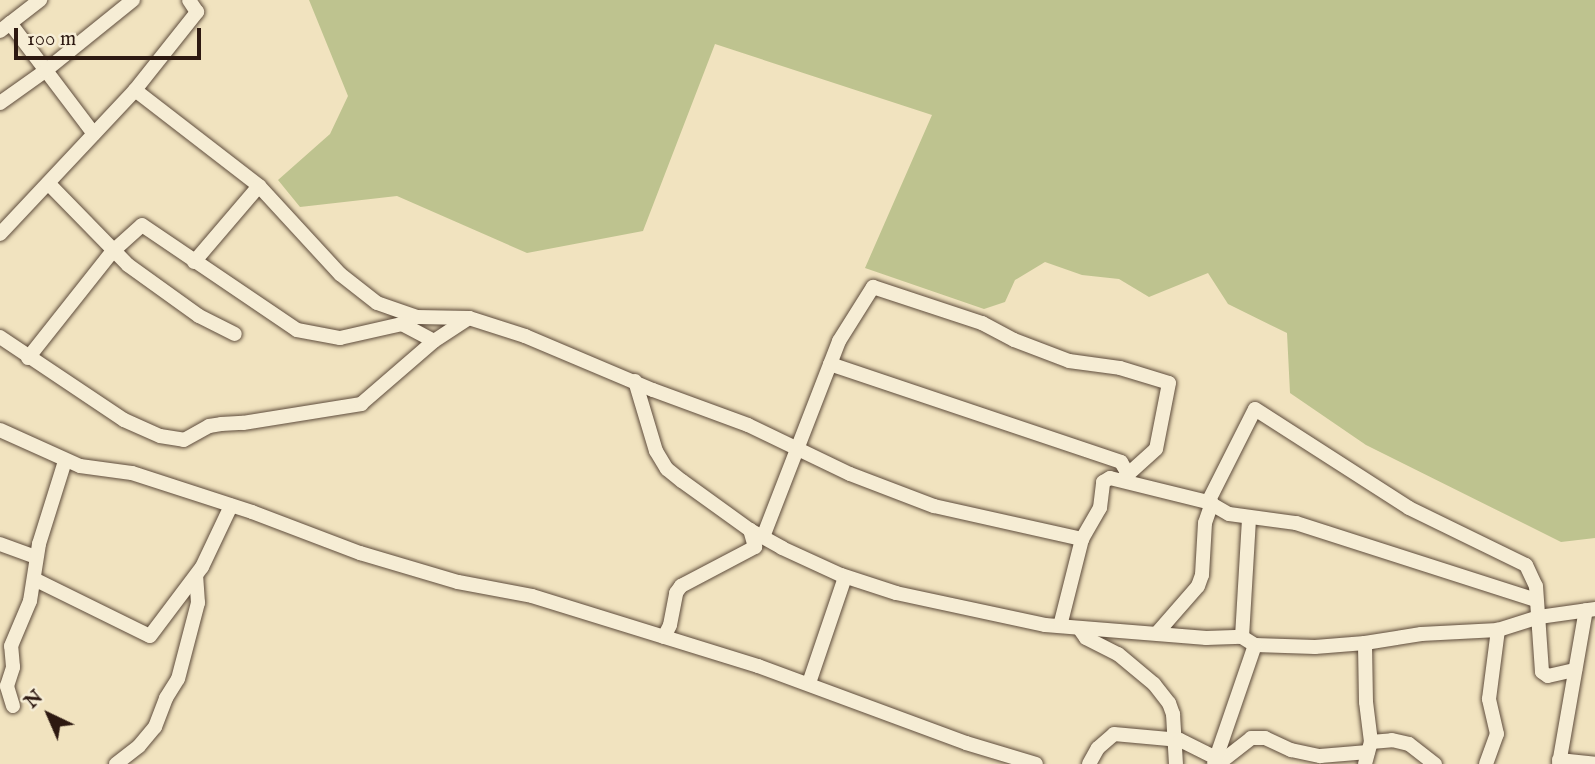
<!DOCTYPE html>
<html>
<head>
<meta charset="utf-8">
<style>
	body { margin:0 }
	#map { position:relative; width:1595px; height:764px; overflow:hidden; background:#f1e3bf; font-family:"IM FELL English",serif }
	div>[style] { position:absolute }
	.green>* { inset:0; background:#bec38f }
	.roads { filter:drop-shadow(0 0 2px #5e4c3c) drop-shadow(0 0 2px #5e4c3c) }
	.minor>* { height:14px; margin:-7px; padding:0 7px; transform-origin:7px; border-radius:7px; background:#f6edd5 }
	span { translate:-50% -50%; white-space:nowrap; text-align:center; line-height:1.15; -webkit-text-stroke:5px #f6edd5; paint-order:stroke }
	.north { position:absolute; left:14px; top:680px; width:70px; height:70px; -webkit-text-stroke:5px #f6edd5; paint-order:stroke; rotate:316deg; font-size:19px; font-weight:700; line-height:28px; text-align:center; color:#2d1911 }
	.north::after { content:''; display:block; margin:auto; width:24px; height:32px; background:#2d1911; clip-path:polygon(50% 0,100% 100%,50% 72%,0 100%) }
	.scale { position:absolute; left:14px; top:28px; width:187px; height:32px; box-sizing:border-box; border:4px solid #2d1911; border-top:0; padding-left:9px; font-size:21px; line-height:24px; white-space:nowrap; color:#2d1911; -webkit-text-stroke:5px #f6edd5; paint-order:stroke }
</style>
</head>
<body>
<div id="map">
	<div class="green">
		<i style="clip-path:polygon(309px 0,1595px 0,1595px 538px,1561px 542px,1366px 445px,1290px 393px,1287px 333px,1228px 304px,1208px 273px,1149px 297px,1119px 279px,1082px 275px,1045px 262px,1015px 280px,1005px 302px,984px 309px,865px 268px,932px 115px,715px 44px,643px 231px,527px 253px,397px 196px,300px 207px,278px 180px,330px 134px,348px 96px)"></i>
	</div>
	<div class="roads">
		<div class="minor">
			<i style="left:10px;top:23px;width:139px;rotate:52.9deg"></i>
			<i style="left:0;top:31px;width:51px;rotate:-37.8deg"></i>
			<i style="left:135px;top:90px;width:157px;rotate:37.7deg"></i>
			<i style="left:259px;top:186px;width:120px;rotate:47.4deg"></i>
			<i style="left:340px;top:274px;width:47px;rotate:38.1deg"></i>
			<i style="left:377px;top:303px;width:42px;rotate:19.3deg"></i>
			<i style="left:417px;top:317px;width:52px;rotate:1.1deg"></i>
			<i style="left:469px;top:318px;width:59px;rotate:17.8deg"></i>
			<i style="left:525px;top:336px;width:139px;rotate:22.9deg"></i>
			<i style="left:653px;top:390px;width:101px;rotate:20.2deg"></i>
			<i style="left:748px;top:425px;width:113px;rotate:25.7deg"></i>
			<i style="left:850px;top:474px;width:90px;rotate:20.9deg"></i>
			<i style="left:934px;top:506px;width:152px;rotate:12.6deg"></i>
			<i style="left:0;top:103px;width:55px;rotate:-35.4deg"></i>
			<i style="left:45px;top:71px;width:113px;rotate:-38.9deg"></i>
			<i style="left:49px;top:184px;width:113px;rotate:45.7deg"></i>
			<i style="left:128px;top:265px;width:87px;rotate:35.7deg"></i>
			<i style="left:199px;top:316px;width:40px;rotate:26.6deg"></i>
			<i style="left:0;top:234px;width:197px;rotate:-46.8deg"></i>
			<i style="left:135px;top:90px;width:100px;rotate:-51.5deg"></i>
			<i style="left:197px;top:12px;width:14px;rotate:-124deg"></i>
			<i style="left:194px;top:262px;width:100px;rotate:-49.5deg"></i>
			<i style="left:0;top:337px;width:149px;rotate:33.8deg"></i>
			<i style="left:124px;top:420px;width:39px;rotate:24deg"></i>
			<i style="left:160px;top:436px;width:24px;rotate:9deg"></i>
			<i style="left:184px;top:440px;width:29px;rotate:-29deg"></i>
			<i style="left:209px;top:426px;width:12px;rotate:-9deg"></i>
			<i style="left:221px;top:424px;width:22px;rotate:-3deg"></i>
			<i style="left:243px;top:423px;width:120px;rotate:-9.1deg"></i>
			<i style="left:361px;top:404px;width:96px;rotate:-40.8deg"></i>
			<i style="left:434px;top:341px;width:42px;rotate:-33.3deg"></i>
			<i style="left:28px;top:358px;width:135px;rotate:-51.6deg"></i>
			<i style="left:112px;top:252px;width:40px;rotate:-42deg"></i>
			<i style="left:142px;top:225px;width:187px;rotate:34.1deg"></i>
			<i style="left:297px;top:330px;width:44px;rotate:10.5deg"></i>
			<i style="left:340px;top:338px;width:64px;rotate:-12.7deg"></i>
			<i style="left:402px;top:324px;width:36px;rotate:28deg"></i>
			<i style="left:830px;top:364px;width:307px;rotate:18.6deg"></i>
			<i style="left:1121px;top:462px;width:14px;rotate:60deg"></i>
			<i style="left:1128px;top:474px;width:7px;rotate:135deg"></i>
			<i style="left:635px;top:381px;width:73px;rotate:73.3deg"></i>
			<i style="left:656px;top:451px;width:21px;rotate:59deg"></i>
			<i style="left:667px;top:469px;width:19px;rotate:39deg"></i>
			<i style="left:682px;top:481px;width:84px;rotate:35.8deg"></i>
			<i style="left:750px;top:530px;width:37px;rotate:29deg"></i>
			<i style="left:782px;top:548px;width:65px;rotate:24.6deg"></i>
			<i style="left:841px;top:575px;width:58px;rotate:18.1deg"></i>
			<i style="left:896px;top:593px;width:152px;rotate:12.1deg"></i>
			<i style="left:1045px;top:625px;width:162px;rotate:4.6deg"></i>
			<i style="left:1206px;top:638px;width:36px;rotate:-2deg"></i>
			<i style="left:1242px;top:637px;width:15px;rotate:32deg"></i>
			<i style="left:1255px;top:645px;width:60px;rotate:1.9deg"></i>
			<i style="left:1315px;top:647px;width:50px;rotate:-4.6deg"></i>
			<i style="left:1365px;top:643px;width:57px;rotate:-9.1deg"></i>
			<i style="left:1421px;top:634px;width:77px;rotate:-3deg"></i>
			<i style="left:1498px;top:630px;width:43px;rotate:-17.6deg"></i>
			<i style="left:1539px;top:617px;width:57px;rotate:-8.1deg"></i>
			<i style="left:0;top:430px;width:88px;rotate:24.2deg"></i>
			<i style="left:80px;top:466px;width:52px;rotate:7.7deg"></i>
			<i style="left:132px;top:473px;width:126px;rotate:18deg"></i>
			<i style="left:252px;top:512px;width:116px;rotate:20.8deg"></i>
			<i style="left:360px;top:553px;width:102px;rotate:16.5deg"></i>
			<i style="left:458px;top:582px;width:75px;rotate:10.7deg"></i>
			<i style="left:532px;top:596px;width:237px;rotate:17.2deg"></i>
			<i style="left:758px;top:666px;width:222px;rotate:20.3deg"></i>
			<i style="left:966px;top:743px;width:73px;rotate:16.7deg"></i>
			<i style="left:1208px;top:502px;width:104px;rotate:-63.2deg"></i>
			<i style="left:1255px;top:409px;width:183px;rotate:32.7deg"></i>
			<i style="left:1409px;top:508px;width:130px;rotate:26deg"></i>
			<i style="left:1526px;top:565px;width:23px;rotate:65deg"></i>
			<i style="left:1536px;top:586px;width:86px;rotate:86deg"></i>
			<i style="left:1542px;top:672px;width:7px;rotate:34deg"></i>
			<i style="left:1548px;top:676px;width:28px;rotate:-13deg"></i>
			<i style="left:763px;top:537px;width:210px;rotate:-68.8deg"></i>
			<i style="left:839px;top:341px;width:64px;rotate:-57.8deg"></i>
			<i style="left:873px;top:287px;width:115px;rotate:18.3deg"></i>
			<i style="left:982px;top:323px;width:36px;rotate:28deg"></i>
			<i style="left:1014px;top:340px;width:59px;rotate:20.9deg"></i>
			<i style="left:1069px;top:361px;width:51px;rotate:7.8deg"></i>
			<i style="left:1120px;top:368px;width:51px;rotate:17deg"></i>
			<i style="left:1169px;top:383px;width:67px;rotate:101.1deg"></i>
			<i style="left:1156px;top:449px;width:38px;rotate:138deg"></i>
			<i style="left:0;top:544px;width:38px;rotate:20deg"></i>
			<i style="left:34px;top:579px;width:129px;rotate:26.2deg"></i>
			<i style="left:150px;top:636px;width:86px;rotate:-53deg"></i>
			<i style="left:202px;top:567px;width:68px;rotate:-64.6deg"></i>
			<i style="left:1060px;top:626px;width:90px;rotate:-75.8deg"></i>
			<i style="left:1082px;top:539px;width:36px;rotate:-60deg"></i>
			<i style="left:1100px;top:508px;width:26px;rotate:-83deg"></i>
			<i style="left:1103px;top:482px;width:8px;rotate:-30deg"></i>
			<i style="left:1110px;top:478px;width:101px;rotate:13.8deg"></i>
			<i style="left:1208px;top:502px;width:24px;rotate:30deg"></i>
			<i style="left:1229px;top:514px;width:68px;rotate:7.7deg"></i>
			<i style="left:1296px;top:523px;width:252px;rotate:17.8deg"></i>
			<i style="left:1079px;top:628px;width:12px;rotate:55deg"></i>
			<i style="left:1086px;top:638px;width:36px;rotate:27deg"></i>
			<i style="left:1118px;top:654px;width:47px;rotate:39.8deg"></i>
			<i style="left:1154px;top:684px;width:24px;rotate:52deg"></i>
			<i style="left:1169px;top:703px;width:12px;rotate:70deg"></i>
			<i style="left:1173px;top:714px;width:50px;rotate:86.6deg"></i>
			<i style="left:1157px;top:633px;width:62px;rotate:-48.9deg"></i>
			<i style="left:1198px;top:586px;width:12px;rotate:-70deg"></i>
			<i style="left:1202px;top:575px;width:52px;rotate:-86.7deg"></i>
			<i style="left:1205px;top:523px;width:21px;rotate:-71deg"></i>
			<i style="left:664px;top:637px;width:13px;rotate:-63deg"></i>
			<i style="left:670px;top:625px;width:33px;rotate:-79deg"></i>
			<i style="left:676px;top:593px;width:9px;rotate:-54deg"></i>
			<i style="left:681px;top:586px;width:84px;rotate:-27.8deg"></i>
			<i style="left:755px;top:547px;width:18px;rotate:-106deg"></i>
			<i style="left:1242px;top:637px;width:119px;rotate:-86.6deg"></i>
			<i style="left:809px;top:683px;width:112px;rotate:-71.2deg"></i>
			<i style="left:13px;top:706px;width:21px;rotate:-107deg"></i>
			<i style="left:7px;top:686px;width:20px;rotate:-72deg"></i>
			<i style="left:13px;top:667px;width:21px;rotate:-95deg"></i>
			<i style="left:11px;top:646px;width:49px;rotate:-67.1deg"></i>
			<i style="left:30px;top:601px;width:58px;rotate:-81deg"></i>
			<i style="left:39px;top:544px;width:87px;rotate:-72.6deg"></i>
			<i style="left:1371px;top:742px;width:21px;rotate:-5deg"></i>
			<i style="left:1392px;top:740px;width:17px;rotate:13deg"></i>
			<i style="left:1409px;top:744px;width:33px;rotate:38deg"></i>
			<i style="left:1559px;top:760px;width:36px;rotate:6deg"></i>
			<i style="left:116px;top:764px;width:29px;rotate:-38deg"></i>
			<i style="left:139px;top:746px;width:25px;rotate:-50deg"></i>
			<i style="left:155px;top:727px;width:31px;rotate:-69deg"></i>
			<i style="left:166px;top:698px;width:22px;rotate:-58deg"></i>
			<i style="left:178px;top:679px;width:79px;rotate:-75.3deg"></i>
			<i style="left:198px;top:603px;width:26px;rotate:-94deg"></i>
			<i style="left:1089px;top:764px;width:18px;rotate:-61deg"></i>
			<i style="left:1098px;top:748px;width:21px;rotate:-41deg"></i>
			<i style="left:1114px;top:734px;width:66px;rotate:5.2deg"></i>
			<i style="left:1180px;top:740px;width:47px;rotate:26.6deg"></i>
			<i style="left:1222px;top:761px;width:37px;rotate:-38deg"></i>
			<i style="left:1251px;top:738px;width:14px"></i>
			<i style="left:1265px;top:738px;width:29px;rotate:25deg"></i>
			<i style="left:1291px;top:750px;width:30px;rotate:12deg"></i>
			<i style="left:1320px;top:756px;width:48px;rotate:-4.8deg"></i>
			<i style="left:1214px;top:764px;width:126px;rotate:-71deg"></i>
			<i style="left:1365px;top:764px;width:23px;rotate:-75deg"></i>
			<i style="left:1371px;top:742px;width:40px;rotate:-97.1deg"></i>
			<i style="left:1366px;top:702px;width:59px;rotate:-91deg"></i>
			<i style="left:1486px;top:764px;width:32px;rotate:-70deg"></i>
			<i style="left:1497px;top:734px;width:36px;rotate:-103deg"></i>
			<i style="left:1489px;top:699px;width:70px;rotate:-82.6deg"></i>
			<i style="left:1559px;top:764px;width:156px;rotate:-80.1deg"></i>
		</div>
	</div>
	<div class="north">N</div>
	<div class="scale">100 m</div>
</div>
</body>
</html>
